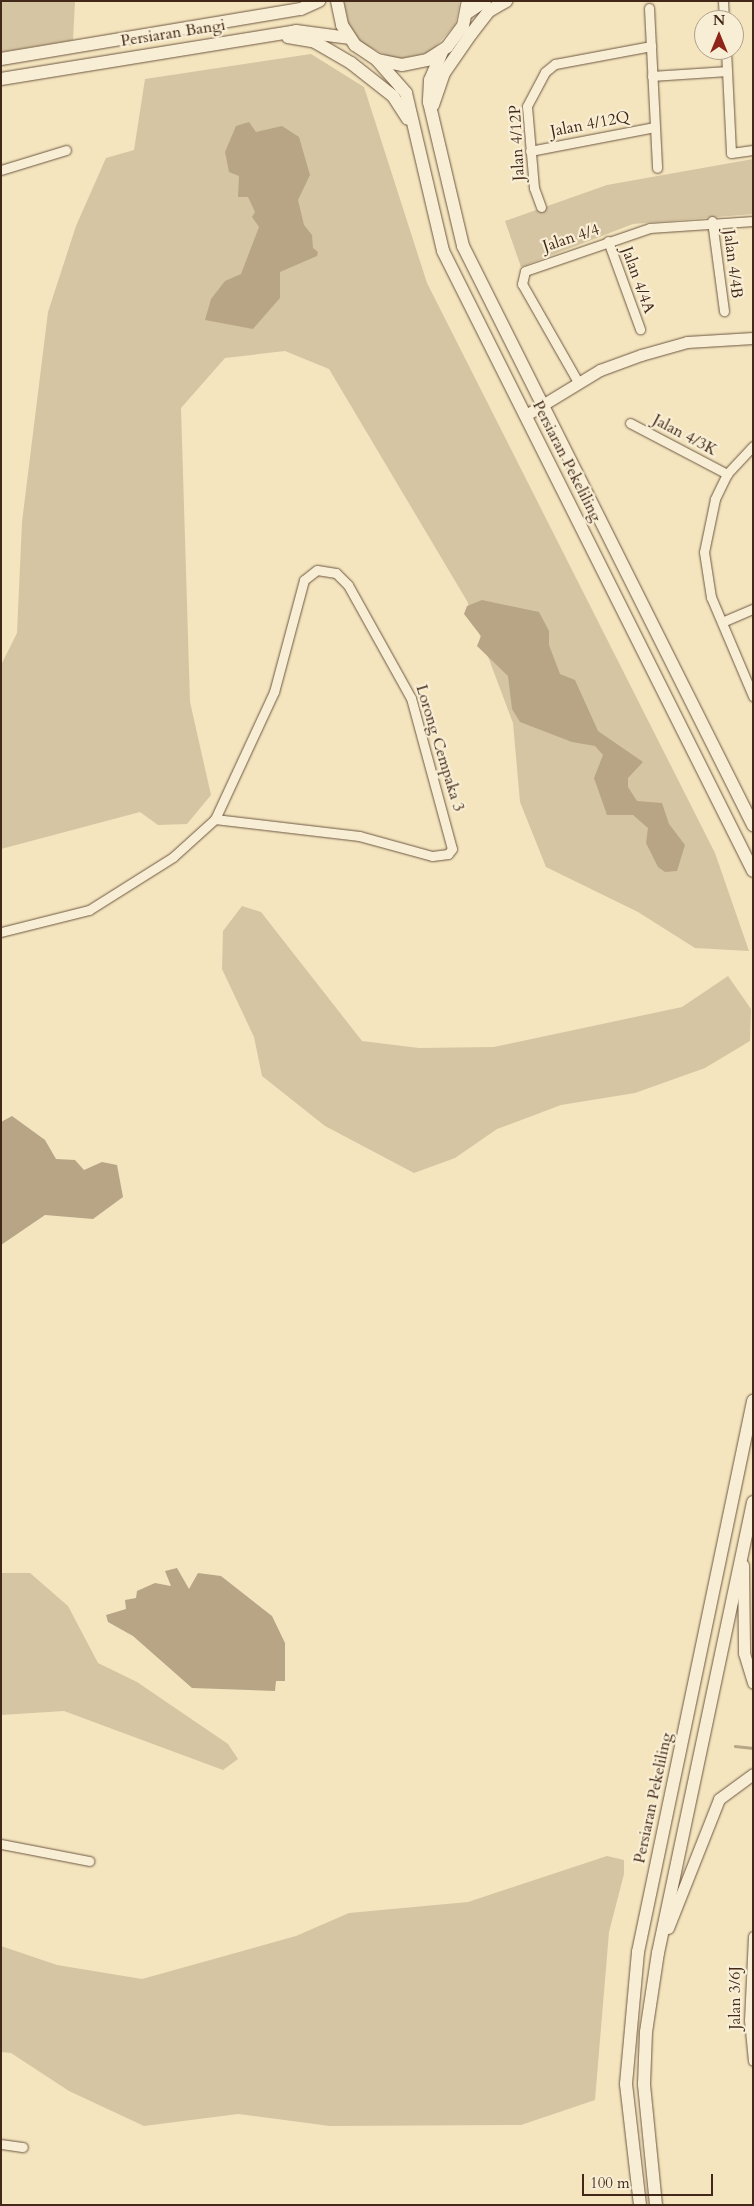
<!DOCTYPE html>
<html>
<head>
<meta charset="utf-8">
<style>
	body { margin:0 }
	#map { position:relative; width:754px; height:2206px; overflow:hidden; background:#f4e5be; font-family:Cardo,serif }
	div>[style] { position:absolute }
	.green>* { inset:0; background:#d6c5a2 }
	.water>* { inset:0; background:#b7a586 }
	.stream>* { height:2.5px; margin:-1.25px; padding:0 1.25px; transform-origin:1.25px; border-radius:1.25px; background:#b7a586 }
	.roads { filter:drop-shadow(0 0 1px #6e5742) drop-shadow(0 0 1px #6e5742) }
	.minor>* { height:9px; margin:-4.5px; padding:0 4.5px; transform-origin:4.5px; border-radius:4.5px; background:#f8eed5 }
	.tertiary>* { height:11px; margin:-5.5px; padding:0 5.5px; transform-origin:5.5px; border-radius:5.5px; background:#f8eed5 }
	.secondary>* { height:12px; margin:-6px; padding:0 6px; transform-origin:6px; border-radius:6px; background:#f8eed5 }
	span { translate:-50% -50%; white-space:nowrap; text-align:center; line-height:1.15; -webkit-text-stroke:4.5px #f8eed5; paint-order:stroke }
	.street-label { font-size:16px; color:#422819 }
	.frame { position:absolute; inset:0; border:2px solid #422819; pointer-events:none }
	.north { position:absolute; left:694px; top:10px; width:50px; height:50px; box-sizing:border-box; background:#f8eed5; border:1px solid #af9f8a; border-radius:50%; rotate:0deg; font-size:14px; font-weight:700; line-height:20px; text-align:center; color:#422819 }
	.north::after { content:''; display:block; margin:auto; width:18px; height:22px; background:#8f2418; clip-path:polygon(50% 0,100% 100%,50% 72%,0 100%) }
	.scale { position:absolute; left:582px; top:2174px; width:131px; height:22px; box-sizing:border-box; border:2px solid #422819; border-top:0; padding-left:6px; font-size:15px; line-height:18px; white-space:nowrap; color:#422819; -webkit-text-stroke:4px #f8eed5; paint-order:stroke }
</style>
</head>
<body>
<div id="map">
	<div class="green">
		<i style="clip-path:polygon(1px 1px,75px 1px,73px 40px,1px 52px)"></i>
		<i style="clip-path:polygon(344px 1px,459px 1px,459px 7px,455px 25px,431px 52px,395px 60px,360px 42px,349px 26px)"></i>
		<i style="clip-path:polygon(311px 54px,364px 87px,427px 283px,715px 853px,749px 951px,695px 948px,638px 912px,546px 867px,520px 802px,513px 723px,467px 601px,329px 369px,285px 351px,225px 358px,181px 408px,190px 702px,211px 795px,187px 824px,158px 825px,140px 812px,1px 849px,1px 665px,17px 633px,22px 522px,48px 312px,76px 226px,106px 158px,134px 150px,145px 79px)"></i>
		<i style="clip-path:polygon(753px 159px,753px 214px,633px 224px,521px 267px,505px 221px,607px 185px)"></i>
		<i style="clip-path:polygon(242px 906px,261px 912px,362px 1041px,419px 1048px,494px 1047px,682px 1007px,728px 976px,751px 1009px,750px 1041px,705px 1068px,635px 1093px,561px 1105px,497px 1129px,455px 1158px,414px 1173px,325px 1126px,262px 1076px,254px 1037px,222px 969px,223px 931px)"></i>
		<i style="clip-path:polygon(1px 1573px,30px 1573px,68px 1606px,98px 1663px,137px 1682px,228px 1744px,238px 1759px,223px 1770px,64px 1711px,1px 1715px)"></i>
		<i style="clip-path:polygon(607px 1856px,624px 1860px,624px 1874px,609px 1932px,595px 2100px,521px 2125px,330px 2126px,238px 2114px,144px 2126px,69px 2091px,11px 2053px,1px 2052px,1px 1946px,57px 1965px,142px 1979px,296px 1936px,349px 1913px,468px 1902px)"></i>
	</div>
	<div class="water">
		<i style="clip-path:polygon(249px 122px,256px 132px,282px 126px,299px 137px,310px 175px,298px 200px,304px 225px,312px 235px,313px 248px,318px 252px,317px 256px,280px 272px,280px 298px,253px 329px,205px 320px,211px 299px,225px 281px,241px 274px,259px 227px,252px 217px,255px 212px,248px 197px,238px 197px,239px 176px,229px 172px,225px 152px,236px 126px)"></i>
		<i style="clip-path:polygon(482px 600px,539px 612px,549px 631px,549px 645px,560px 674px,575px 680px,598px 731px,643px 762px,628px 778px,628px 787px,637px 801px,662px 803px,669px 824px,685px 845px,677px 871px,665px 872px,658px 867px,646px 843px,648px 828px,633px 815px,607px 815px,594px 778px,603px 755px,595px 746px,572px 742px,520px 722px,512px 709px,508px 676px,477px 646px,481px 636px,464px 614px,467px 606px)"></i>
		<i style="clip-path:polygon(12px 1116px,45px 1140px,56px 1159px,75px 1160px,84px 1170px,102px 1162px,117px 1165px,123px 1197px,93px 1219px,45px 1215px,1px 1245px,1px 1122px)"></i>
		<i style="clip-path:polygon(177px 1568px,189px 1589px,198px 1573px,221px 1576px,272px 1616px,285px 1643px,285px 1681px,276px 1681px,275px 1691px,192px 1688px,133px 1636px,108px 1622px,106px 1615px,126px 1609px,125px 1600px,136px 1598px,137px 1591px,155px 1583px,171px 1586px,165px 1571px)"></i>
	</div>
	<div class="stream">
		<i style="left:735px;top:1746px;width:18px;rotate:6deg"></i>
	</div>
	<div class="roads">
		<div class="minor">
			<i style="left:723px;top:1px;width:19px;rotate:87deg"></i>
			<i style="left:649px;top:8px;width:160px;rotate:87.1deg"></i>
			<i style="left:726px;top:50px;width:103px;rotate:87.2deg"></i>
			<i style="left:731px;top:153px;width:22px;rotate:-8deg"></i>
			<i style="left:652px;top:76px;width:75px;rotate:-3.8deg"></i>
			<i style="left:530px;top:151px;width:127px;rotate:-10.9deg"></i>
			<i style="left:1px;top:170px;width:68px;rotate:-17.1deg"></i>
			<i style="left:541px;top:207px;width:20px;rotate:-110deg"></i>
			<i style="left:534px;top:188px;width:82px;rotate:-94.9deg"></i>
			<i style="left:527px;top:106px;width:38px;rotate:-62deg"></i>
			<i style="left:545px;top:72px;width:13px;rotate:-39deg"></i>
			<i style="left:555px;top:64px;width:98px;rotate:-10.6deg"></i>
			<i style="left:712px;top:221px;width:91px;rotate:82.4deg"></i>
			<i style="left:608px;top:241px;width:94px;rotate:70deg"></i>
			<i style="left:578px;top:382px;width:113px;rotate:-119.7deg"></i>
			<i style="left:522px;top:284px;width:13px;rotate:-77deg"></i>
			<i style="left:525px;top:271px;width:132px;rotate:-19deg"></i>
			<i style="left:650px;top:228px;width:103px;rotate:-3.9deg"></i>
			<i style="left:630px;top:423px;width:110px;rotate:27.7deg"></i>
			<i style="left:753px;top:446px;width:38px;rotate:133deg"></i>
			<i style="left:727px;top:474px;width:28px;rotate:116deg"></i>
			<i style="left:715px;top:499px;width:54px;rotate:101.7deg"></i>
			<i style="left:704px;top:552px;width:46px;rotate:81.2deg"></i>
			<i style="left:711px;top:597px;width:108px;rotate:67deg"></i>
			<i style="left:722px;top:622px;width:34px;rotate:-23deg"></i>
			<i style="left:1px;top:932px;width:91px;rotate:-14deg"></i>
			<i style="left:89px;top:910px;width:99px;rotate:-32.2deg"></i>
			<i style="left:173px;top:857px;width:57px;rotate:-42.1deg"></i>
			<i style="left:215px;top:819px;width:140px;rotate:-65.1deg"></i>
			<i style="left:274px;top:692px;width:116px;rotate:-75deg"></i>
			<i style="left:304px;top:580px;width:16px;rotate:-38deg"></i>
			<i style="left:317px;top:570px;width:19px;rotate:9deg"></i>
			<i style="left:336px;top:573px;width:17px;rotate:45deg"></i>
			<i style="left:348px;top:585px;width:129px;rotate:60.9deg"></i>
			<i style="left:411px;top:698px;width:156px;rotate:74.8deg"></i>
			<i style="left:452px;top:849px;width:6px;rotate:129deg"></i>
			<i style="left:448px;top:854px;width:16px;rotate:173deg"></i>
			<i style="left:432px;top:856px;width:76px;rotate:-164.7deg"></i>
			<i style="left:359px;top:836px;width:145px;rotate:-173.3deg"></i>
			<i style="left:1px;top:1844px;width:90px;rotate:10.9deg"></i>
			<i style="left:753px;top:1936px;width:84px;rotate:92.7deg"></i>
			<i style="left:749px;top:2020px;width:41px;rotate:84.4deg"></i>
			<i style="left:1px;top:2144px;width:22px;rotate:8deg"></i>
		</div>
		<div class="tertiary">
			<i style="left:526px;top:415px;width:87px;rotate:-31.3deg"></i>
			<i style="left:600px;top:370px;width:44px;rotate:-20.1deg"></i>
			<i style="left:641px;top:355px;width:48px;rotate:-15.8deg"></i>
			<i style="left:687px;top:342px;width:66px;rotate:-3.5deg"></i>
			<i style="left:743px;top:1565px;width:88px;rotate:89.3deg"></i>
			<i style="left:744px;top:1653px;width:31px;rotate:73deg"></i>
			<i style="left:668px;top:1928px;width:139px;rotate:-68.4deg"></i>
			<i style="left:719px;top:1799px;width:42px;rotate:-36.3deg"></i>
		</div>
		<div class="secondary">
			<i style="left:337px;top:1px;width:25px;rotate:78deg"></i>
			<i style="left:342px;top:25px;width:24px;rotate:57deg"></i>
			<i style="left:355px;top:45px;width:27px;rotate:34deg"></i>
			<i style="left:377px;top:60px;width:25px;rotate:11deg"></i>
			<i style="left:402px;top:65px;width:25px;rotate:-11deg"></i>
			<i style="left:427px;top:60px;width:24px;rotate:-33deg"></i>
			<i style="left:447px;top:47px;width:26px;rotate:-53deg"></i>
			<i style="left:463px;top:26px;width:25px;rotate:-79deg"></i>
			<i style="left:467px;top:13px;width:22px;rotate:-34deg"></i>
			<i style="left:288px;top:37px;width:27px;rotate:10deg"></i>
			<i style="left:315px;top:42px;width:42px;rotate:30.3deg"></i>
			<i style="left:351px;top:63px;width:53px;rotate:38.2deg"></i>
			<i style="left:393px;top:96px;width:27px;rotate:57deg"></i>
			<i style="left:442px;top:52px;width:30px;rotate:113deg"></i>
			<i style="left:430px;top:80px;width:22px;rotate:93deg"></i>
			<i style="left:429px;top:102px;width:148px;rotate:76.7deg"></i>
			<i style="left:463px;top:246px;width:648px;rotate:63.4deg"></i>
			<i style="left:1px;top:59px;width:304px;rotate:-9.5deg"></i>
			<i style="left:301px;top:9px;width:20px;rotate:-24deg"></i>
			<i style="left:377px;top:60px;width:44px;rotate:48.7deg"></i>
			<i style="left:406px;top:93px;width:162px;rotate:76.8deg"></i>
			<i style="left:443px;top:251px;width:693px;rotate:63.43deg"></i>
			<i style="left:1px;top:79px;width:299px;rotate:-9.2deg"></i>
			<i style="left:296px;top:31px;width:53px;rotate:7.5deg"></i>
			<i style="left:433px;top:105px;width:34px;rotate:-71deg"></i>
			<i style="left:444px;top:73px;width:47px;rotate:-55.3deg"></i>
			<i style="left:471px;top:34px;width:29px;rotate:-52deg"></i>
			<i style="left:489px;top:11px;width:20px;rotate:-30deg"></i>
			<i style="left:640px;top:2205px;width:122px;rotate:-96.6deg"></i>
			<i style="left:626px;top:2084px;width:133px;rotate:-84.8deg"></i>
			<i style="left:638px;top:1952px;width:563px;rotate:-78.21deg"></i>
			<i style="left:656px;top:2205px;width:122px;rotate:-95.7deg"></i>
			<i style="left:644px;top:2084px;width:52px;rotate:-87.8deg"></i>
			<i style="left:646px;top:2032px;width:80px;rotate:-81.4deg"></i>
			<i style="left:658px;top:1953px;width:461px;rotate:-78.1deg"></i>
		</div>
	</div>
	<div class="street-label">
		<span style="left:173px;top:33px;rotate:-9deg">Persiaran Bangi</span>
		<span style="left:590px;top:124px;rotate:-11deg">Jalan 4/12Q</span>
		<span style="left:517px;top:143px;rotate:-93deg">Jalan 4/12P</span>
		<span style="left:571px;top:238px;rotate:-18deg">Jalan 4/4</span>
		<span style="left:733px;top:264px;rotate:83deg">Jalan 4/4B</span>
		<span style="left:638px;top:280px;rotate:70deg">Jalan 4/4A</span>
		<span style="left:685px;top:435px;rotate:28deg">Jalan 4/3K</span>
		<span style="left:567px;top:461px;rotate:63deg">Persiaran Pekeliling</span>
		<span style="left:440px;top:748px;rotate:73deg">Lorong Cempaka 3</span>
		<span style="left:653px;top:1798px;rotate:-78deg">Persiaran Pekeliling</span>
		<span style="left:735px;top:1998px;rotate:-90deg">Jalan 3/6J</span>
	</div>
	<div class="frame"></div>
	<div class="north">N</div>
	<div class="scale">100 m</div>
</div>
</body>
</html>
